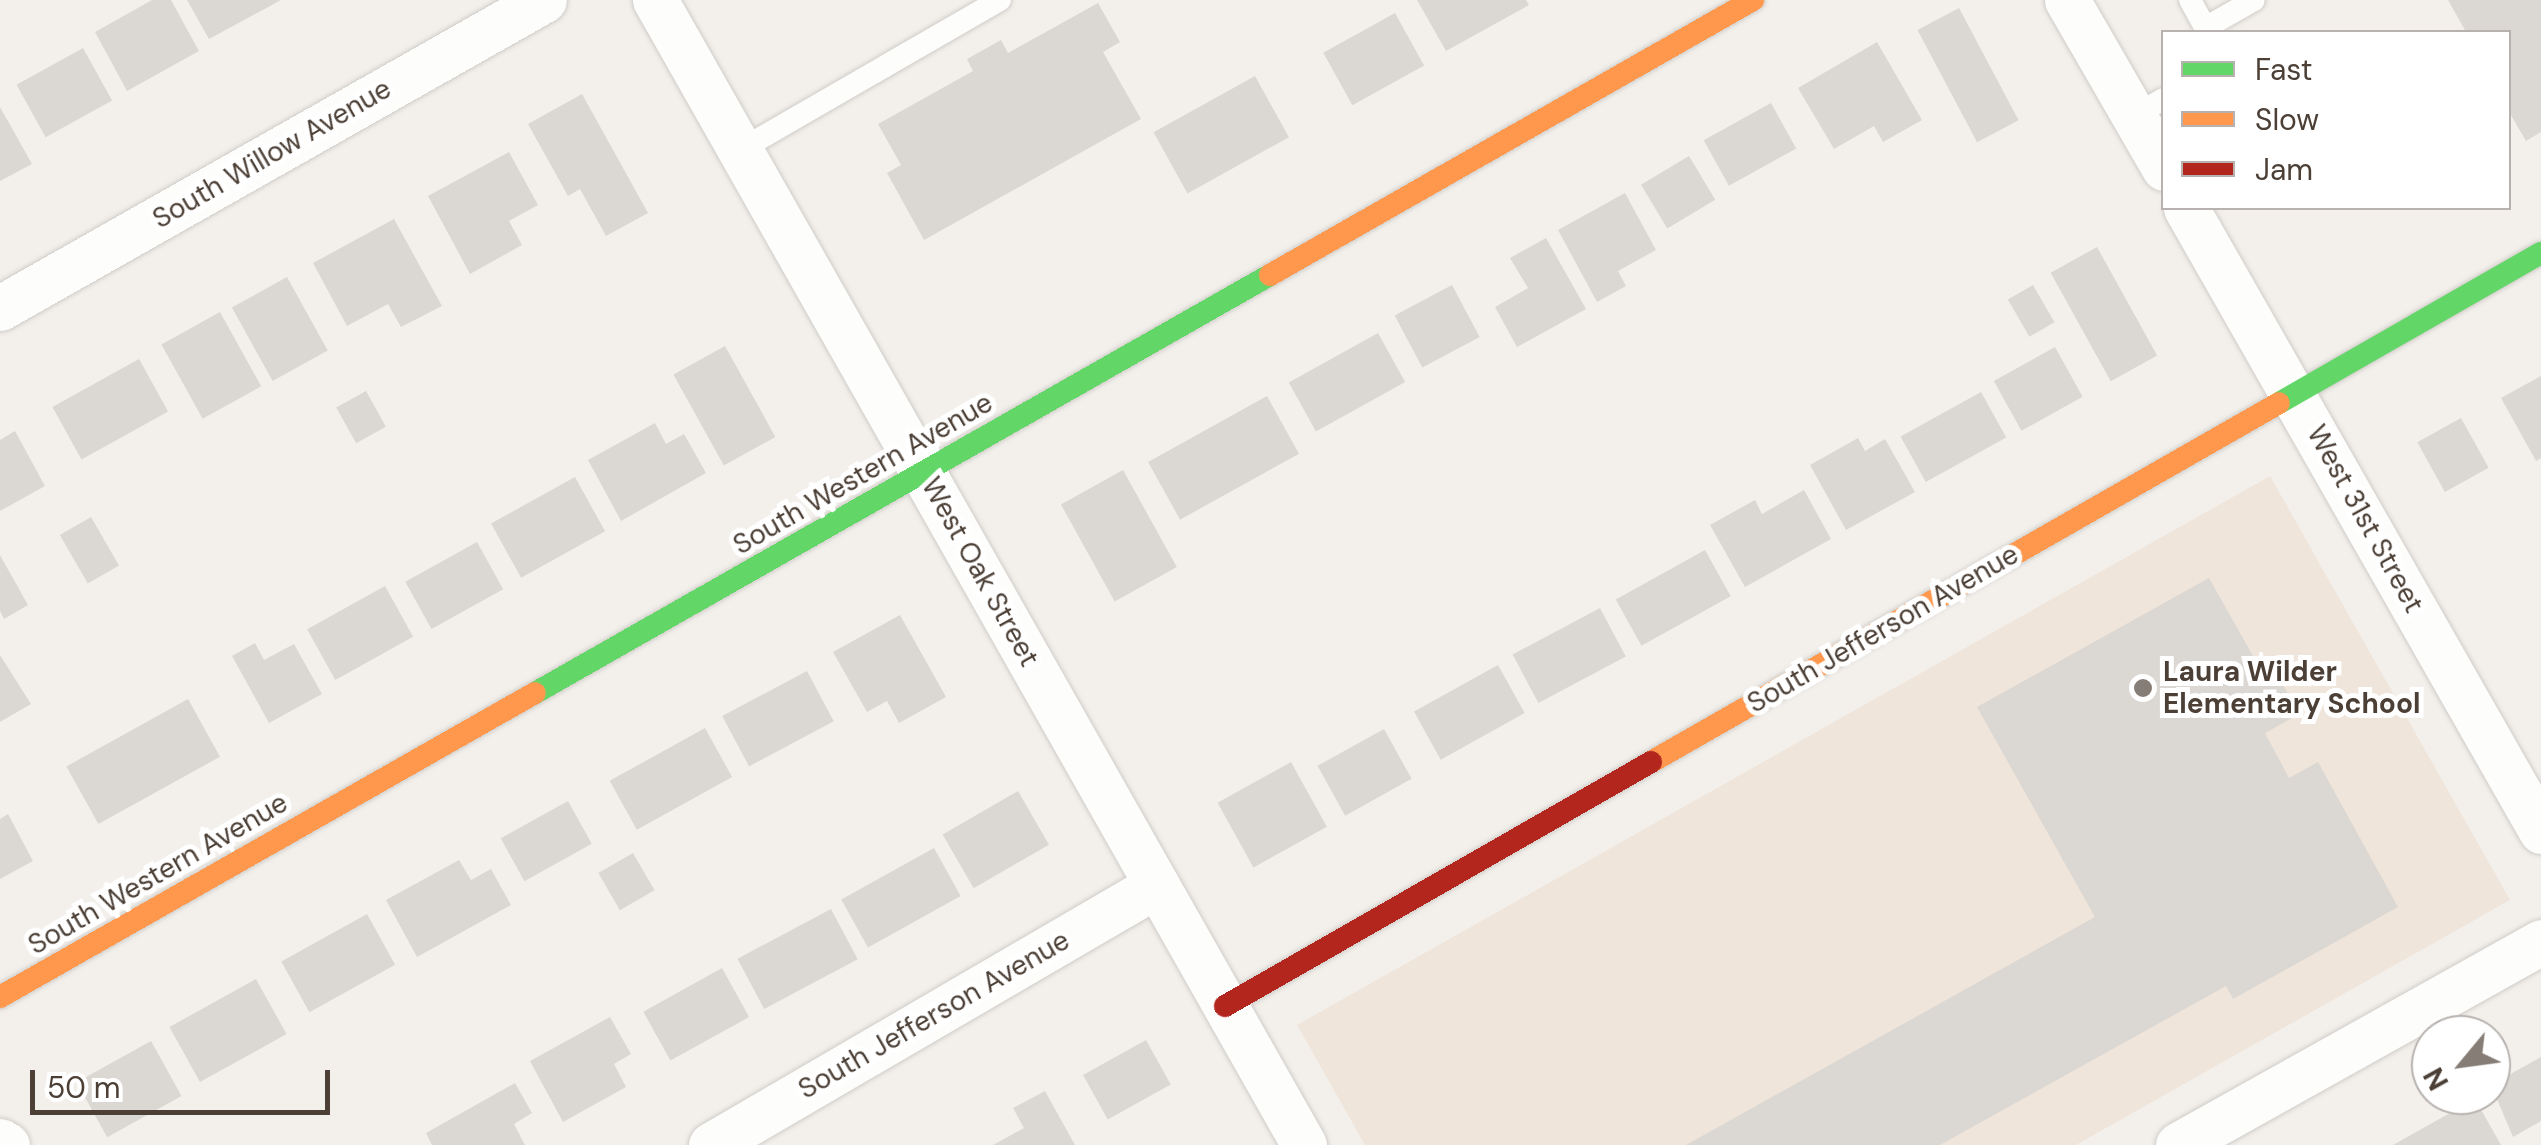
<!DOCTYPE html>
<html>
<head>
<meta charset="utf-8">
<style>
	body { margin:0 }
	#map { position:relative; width:2541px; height:1145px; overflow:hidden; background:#f3f0ec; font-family:"DM Sans",sans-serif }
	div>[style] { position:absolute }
	.education>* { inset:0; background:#efe5db }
	.building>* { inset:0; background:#dbd7d2; transform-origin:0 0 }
	.roads { filter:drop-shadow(0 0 2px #d0ccc8) drop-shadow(0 0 2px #d0ccc8) }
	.lane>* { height:22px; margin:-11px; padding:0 11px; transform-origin:11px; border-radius:11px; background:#fdfdfc }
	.street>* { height:45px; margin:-22.5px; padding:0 22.5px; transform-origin:22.5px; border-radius:22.5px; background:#fdfdfc }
	.fast>* { height:22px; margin:-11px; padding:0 11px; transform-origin:11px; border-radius:11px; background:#63d668 }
	.slow>* { height:22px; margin:-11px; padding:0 11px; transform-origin:11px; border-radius:11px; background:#ff974d }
	.jam>* { height:22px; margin:-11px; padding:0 11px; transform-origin:11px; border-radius:11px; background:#b3261e }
	.dots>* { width:28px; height:28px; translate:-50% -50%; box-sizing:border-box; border:5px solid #fff; border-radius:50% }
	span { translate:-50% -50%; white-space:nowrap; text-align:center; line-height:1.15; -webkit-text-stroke:10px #fff; paint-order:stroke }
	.street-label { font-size:28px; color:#4b3f36 }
	.poi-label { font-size:28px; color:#4b3f36; font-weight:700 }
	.left { translate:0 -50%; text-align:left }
	.legend { position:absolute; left:2161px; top:30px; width:350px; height:180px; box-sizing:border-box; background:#fff; border:2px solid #b7b2af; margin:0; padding:12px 18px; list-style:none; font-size:30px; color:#4b3f36 }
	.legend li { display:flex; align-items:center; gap:20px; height:50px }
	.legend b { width:50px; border:2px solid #b7b2af }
	.north { position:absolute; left:2411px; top:1015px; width:100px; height:100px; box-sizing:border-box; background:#fff; border:2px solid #b7b2af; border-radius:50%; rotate:241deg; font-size:28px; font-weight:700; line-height:40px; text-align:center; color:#4b3f36 }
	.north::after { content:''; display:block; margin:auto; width:35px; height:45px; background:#867d76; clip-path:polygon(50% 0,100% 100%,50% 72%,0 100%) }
	.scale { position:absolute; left:30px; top:1070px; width:300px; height:45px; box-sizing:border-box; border:5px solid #4b3f36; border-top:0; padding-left:12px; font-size:30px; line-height:35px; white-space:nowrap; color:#4b3f36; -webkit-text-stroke:8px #fff; paint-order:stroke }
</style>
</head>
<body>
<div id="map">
	<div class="education">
		<i style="clip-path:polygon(2270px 476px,2510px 900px,2076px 1145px,1365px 1145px,1297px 1025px)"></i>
	</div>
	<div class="building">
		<i style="clip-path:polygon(152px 0,171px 0,199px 51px,127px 91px,95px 32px)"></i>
		<i style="clip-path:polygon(187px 0,281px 0,209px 39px)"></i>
		<i style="clip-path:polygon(1417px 0,1526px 0,1529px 5px,1446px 51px)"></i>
		<i style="clip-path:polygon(2448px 0,2541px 0,2541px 132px,2526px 141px,2508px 110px,2508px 32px,2466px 32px)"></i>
		<i style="clip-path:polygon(1098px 3px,1120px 42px,1103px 52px,1141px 119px,924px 240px,887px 173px,901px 165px,878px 124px,973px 71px,967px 59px,1001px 40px,1008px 53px)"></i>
		<i style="left:1959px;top:8px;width:127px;height:47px;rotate:62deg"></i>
		<i style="left:1395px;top:13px;width:60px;height:82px;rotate:61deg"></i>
		<i style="clip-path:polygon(1877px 42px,1922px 120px,1883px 142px,1874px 126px,1834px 149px,1798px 88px)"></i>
		<i style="left:83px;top:48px;width:60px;height:76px;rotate:61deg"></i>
		<i style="left:1255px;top:76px;width:70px;height:116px;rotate:61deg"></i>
		<i style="clip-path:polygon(582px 94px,648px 213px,606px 236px,580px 189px,568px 196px,528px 124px)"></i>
		<i style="left:1771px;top:103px;width:52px;height:77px;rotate:61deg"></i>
		<i style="clip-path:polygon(0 107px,32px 164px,0 181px)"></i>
		<i style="clip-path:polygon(509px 152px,538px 205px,509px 221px,522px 245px,470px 274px,428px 196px)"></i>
		<i style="left:1689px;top:156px;width:51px;height:56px;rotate:59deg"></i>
		<i style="clip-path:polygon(1625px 193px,1656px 250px,1618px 271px,1626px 286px,1597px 302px,1558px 230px)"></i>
		<i style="clip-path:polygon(394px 219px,442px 306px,401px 327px,388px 304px,347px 326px,313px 263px)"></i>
		<i style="clip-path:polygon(1546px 238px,1586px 309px,1517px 347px,1495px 307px,1528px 288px,1510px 258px)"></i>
		<i style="left:2097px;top:247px;width:124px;height:53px;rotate:61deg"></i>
		<i style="left:287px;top:277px;width:84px;height:63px;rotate:61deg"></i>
		<i style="left:1452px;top:285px;width:59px;height:65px;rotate:62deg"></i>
		<i style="left:2033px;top:285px;width:43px;height:29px;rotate:60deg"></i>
		<i style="left:220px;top:312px;width:85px;height:67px;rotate:61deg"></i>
		<i style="left:1378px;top:333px;width:56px;height:102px;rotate:61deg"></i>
		<i style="left:725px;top:346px;width:104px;height:59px;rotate:61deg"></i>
		<i style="left:2055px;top:347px;width:57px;height:70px;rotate:61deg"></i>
		<i style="left:139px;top:359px;width:60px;height:99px;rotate:61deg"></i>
		<i style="clip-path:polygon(2541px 376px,2541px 458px,2536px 461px,2501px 398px)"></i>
		<i style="left:366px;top:391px;width:41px;height:34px;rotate:61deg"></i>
		<i style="left:1981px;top:392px;width:52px;height:92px;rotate:61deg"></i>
		<i style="left:1267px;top:396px;width:66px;height:136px;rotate:61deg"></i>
		<i style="left:2461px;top:418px;width:57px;height:50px;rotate:61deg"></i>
		<i style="clip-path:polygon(655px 423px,666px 444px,684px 434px,706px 473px,621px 521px,588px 460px)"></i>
		<i style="clip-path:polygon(15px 431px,45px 486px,0 511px,0 440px)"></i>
		<i style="clip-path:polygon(1858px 438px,1865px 451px,1885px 439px,1915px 492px,1846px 530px,1810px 465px)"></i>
		<i style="left:1123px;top:470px;width:111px;height:71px;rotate:61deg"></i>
		<i style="left:575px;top:477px;width:62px;height:96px;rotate:61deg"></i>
		<i style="clip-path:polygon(1804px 490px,1831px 539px,1745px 587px,1710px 525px,1755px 500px,1762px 514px)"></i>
		<i style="left:91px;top:517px;width:56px;height:36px;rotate:60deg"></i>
		<i style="left:477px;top:542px;width:54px;height:82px;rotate:61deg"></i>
		<i style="left:1705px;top:550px;width:53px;height:102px;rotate:61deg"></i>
		<i style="clip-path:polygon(0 555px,28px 605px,4px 619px,0 611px)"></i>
		<i style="clip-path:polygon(2209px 578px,2266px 679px,2277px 674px,2299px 714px,2265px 733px,2289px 778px,2318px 762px,2398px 907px,2233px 999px,2226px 986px,1940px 1145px,1686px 1145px,2095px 917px,1977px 707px)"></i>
		<i style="left:385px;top:586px;width:58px;height:89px;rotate:61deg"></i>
		<i style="left:1600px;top:608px;width:55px;height:99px;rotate:62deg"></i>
		<i style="clip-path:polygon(900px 615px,946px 697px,899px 723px,887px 701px,867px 712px,833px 652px)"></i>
		<i style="clip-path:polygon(255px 643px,264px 660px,294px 644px,322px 694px,269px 723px,232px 656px)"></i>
		<i style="clip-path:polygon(0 655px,31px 704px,0 722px)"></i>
		<i style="left:1498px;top:665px;width:55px;height:96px;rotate:61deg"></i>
		<i style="left:807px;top:671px;width:57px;height:96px;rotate:62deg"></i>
		<i style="left:188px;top:699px;width:66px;height:139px;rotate:61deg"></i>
		<i style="left:705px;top:728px;width:56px;height:109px;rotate:61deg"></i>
		<i style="left:1384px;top:729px;width:57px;height:76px;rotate:61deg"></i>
		<i style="left:1291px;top:762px;width:74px;height:84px;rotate:61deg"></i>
		<i style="left:1018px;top:791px;width:62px;height:87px;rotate:60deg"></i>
		<i style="left:568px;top:801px;width:49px;height:77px;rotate:61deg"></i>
		<i style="clip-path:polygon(8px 814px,33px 861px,0 879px,0 819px)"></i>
		<i style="left:934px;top:848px;width:55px;height:106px;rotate:61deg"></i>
		<i style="left:633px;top:853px;width:43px;height:40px;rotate:60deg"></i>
		<i style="clip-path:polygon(459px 860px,471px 880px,491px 869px,511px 905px,417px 957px,386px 900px)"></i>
		<i style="left:831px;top:909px;width:57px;height:106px;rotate:62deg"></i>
		<i style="left:367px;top:914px;width:58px;height:98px;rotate:61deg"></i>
		<i style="left:722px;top:968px;width:56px;height:90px;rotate:61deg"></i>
		<i style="left:256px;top:979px;width:63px;height:99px;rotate:61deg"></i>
		<i style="clip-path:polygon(610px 1017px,631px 1054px,614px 1064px,626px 1087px,563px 1122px,530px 1061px)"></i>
		<i style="left:1146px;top:1040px;width:51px;height:72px;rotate:61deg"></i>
		<i style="left:151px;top:1041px;width:63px;height:85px;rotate:61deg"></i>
		<i style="clip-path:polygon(2541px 1057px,2541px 1121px,2513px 1137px,2491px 1085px)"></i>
		<i style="clip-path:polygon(515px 1083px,532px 1113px,514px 1124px,525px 1145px,432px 1145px,426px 1133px)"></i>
		<i style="clip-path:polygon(1045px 1091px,1075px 1145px,993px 1145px,1024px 1128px,1013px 1108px)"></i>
		<i style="clip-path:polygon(2475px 1099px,2501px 1145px,2393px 1145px)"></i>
	</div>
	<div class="roads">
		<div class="lane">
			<i style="left:2190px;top:0;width:37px;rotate:61deg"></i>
			<i style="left:2205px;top:28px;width:56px;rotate:-29.7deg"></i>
			<i style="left:2134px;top:116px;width:34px;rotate:-30deg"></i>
			<i style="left:740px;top:150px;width:300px;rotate:-30deg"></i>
		</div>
		<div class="street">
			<i style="left:655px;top:0;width:1316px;rotate:60.45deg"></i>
			<i style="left:2067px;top:0;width:194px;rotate:60deg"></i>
			<i style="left:2186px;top:208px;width:717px;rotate:60.32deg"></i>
			<i style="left:0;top:308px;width:625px;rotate:-29.52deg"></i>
			<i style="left:0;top:1141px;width:8px;rotate:30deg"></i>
			<i style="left:711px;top:1145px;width:516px;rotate:-30.24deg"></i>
			<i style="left:2178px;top:1145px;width:416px;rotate:-29.2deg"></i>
		</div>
		<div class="fast">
			<i style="left:2279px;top:403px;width:302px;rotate:-29.8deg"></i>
			<i style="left:535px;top:693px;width:846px;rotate:-29.63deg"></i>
		</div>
		<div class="slow">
			<i style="left:1270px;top:275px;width:556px;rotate:-29.66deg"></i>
			<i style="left:1651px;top:762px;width:723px;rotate:-29.75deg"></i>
			<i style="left:0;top:997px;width:615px;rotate:-29.61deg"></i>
		</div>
		<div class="jam">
			<i style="left:1225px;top:1006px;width:491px;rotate:-29.8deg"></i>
		</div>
	</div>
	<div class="dots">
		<i style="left:2143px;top:688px;background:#867d76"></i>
	</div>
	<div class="street-label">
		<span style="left:272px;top:154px;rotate:-30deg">South Willow Avenue</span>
		<span style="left:863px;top:474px;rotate:-30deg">South Western Avenue</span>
		<span style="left:2365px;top:519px;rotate:61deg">West 31st Street</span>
		<span style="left:980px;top:572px;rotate:61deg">West Oak Street</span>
		<span style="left:1883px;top:629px;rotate:-30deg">South Jefferson Avenue</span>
		<span style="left:158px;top:874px;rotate:-30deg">South Western Avenue</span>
		<span style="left:934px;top:1015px;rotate:-30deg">South Jefferson Avenue</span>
	</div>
	<div class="poi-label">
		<span class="left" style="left:2163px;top:688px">Laura Wilder<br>Elementary School</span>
	</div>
	<ul class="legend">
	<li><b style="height:12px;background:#63d668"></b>Fast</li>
	<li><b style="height:12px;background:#ff974d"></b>Slow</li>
	<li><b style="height:12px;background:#b3261e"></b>Jam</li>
	</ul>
	<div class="north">N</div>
	<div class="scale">50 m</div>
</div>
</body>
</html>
